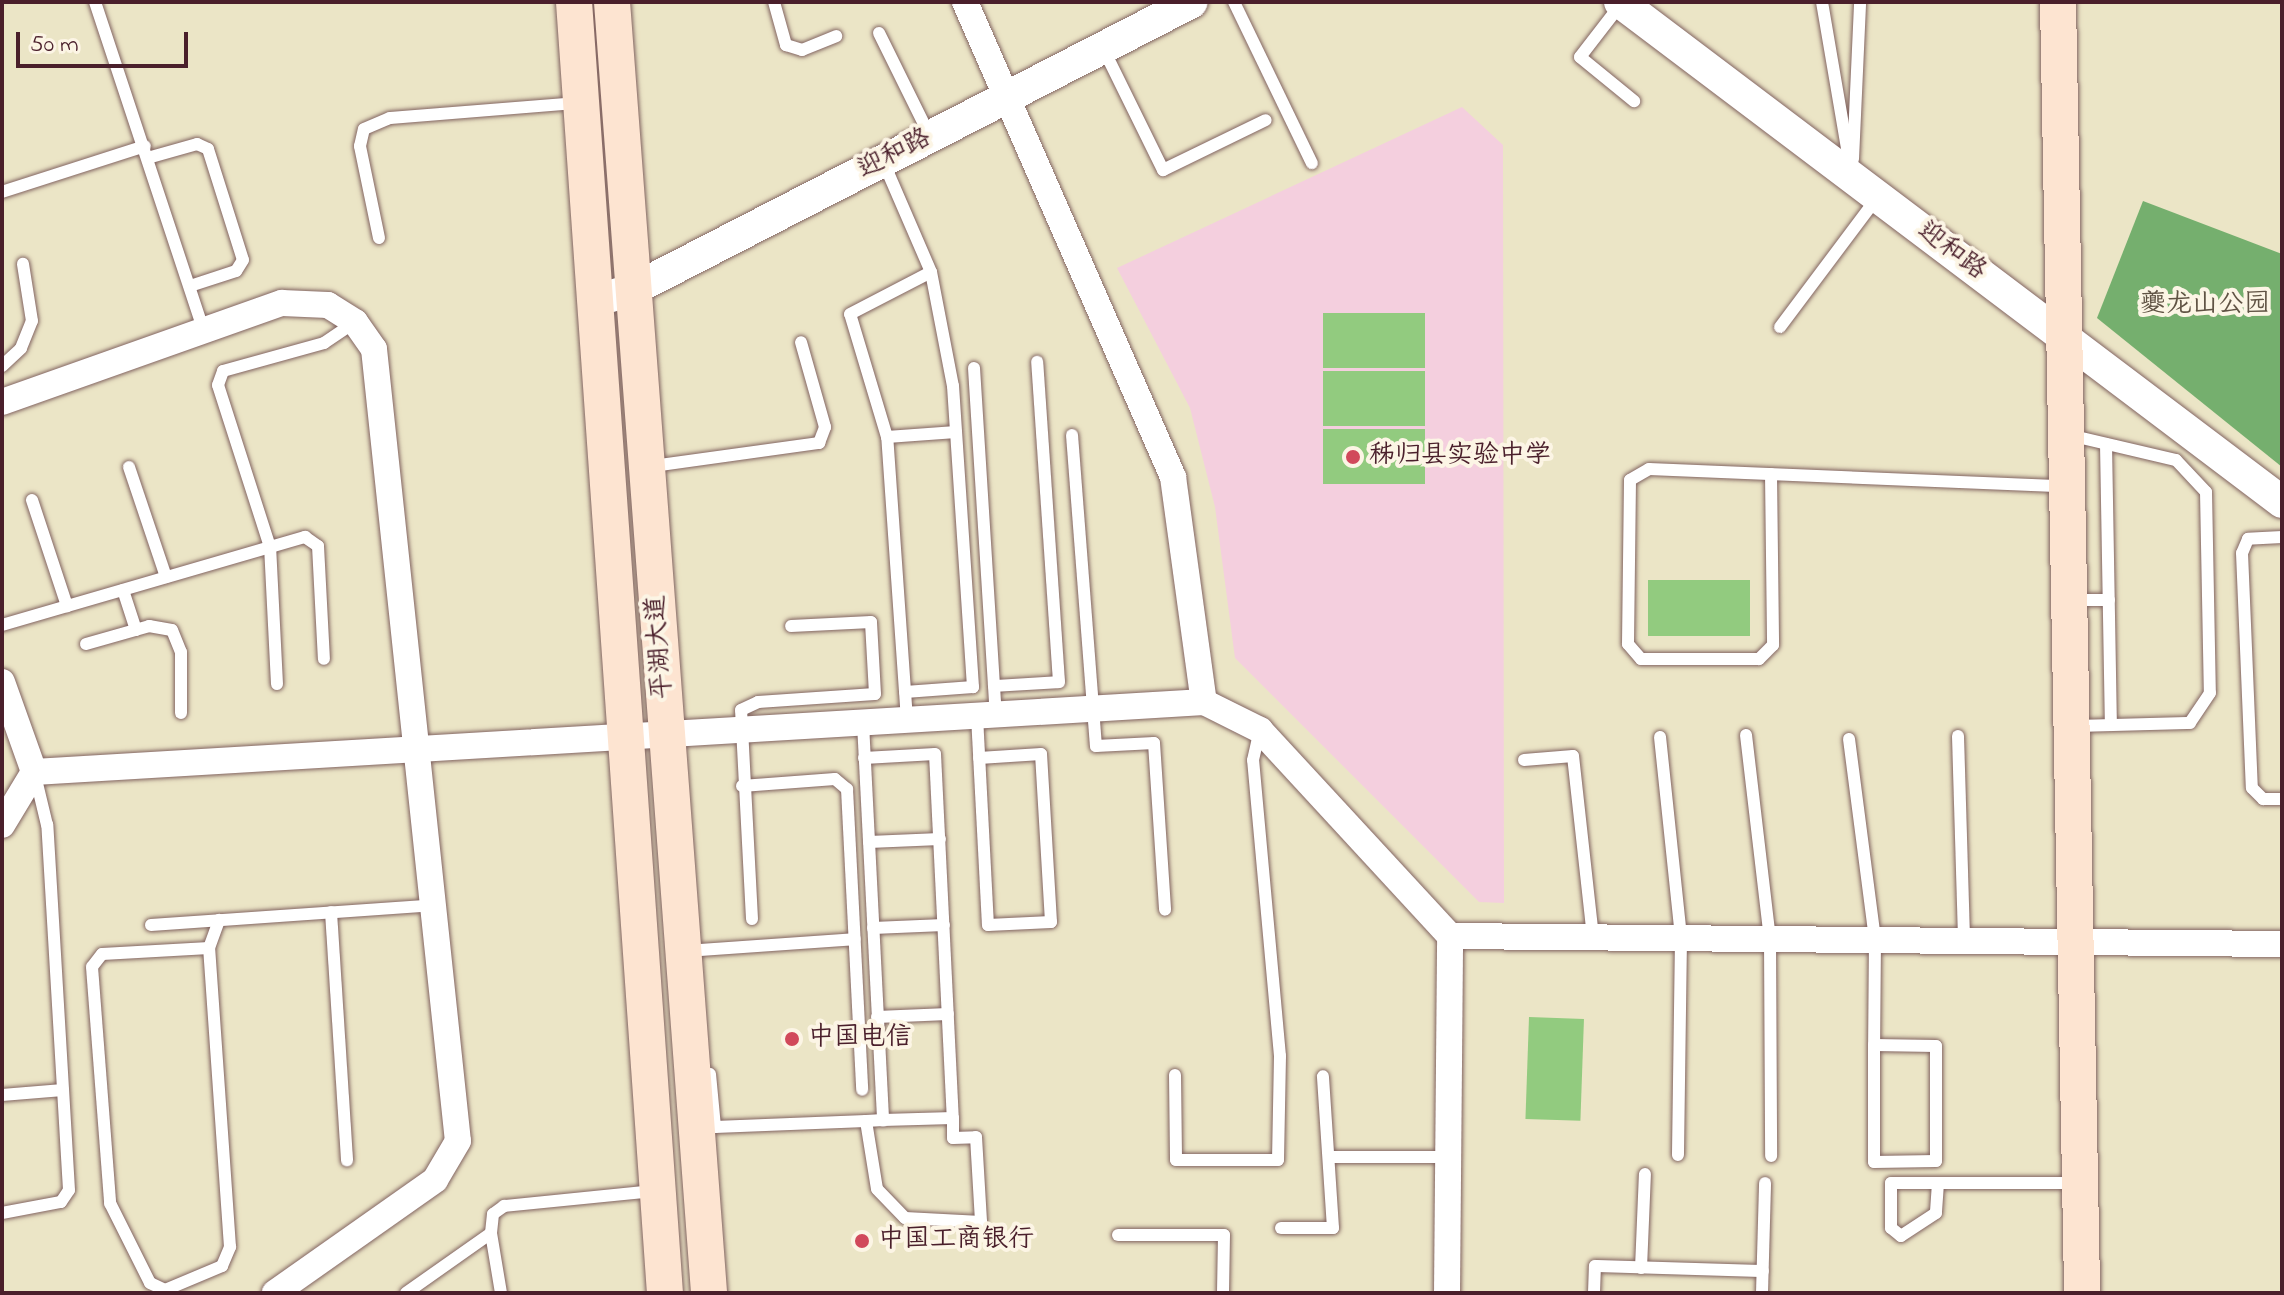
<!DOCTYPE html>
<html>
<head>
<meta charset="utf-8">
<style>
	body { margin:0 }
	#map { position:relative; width:2284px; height:1295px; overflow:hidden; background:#ebe5c6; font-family:"Indie Flower","LXGW WenKai TC",sans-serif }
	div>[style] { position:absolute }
	.built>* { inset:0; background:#f4cfde }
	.green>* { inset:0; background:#92cb7f; transform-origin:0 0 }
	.forest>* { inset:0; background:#75af6e }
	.roads { filter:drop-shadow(0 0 2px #826461) drop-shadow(0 0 2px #826461) }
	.service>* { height:12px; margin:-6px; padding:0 6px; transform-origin:6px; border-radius:6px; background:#fff }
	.minor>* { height:26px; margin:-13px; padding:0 13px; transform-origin:13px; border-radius:13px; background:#fff }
	.tertiary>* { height:32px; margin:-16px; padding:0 16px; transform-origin:16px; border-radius:16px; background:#fff }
	.secondary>* { height:36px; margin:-18px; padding:0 18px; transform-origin:18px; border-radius:18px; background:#fde4d1 }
	.dots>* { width:22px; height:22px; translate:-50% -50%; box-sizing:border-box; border:4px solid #fcf5e5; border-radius:50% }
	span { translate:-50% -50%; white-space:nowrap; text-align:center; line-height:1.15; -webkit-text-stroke:8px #fcf5e5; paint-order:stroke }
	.street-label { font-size:26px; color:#4a1f2b }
	.park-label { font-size:26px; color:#605344 }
	.poi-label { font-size:26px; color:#4a1f2b }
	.left { translate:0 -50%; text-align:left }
	.frame { position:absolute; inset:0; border:4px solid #4a1f2b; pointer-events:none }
	.scale { position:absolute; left:16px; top:32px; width:172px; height:36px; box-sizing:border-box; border:4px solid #4a1f2b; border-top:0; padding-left:10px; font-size:24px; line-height:28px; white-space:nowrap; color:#4a1f2b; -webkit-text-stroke:6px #fcf5e5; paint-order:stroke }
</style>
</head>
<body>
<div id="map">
	<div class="built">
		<i style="clip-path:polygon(1462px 107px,1503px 145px,1504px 903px,1479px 902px,1235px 658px,1215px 507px,1190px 408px,1117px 268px)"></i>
	</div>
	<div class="green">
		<i style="left:1425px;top:313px;width:55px;height:102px;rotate:90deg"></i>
		<i style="left:1425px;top:371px;width:55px;height:102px;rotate:90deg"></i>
		<i style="left:1425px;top:429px;width:55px;height:102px;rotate:90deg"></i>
		<i style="left:1750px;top:580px;width:56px;height:102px;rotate:90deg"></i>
		<i style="left:1529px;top:1017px;width:55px;height:102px;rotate:2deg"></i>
	</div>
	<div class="forest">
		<i style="clip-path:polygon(2143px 201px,2282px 254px,2282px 467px,2097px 318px)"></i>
	</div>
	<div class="roads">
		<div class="service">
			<i style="left:95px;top:2px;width:347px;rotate:71.7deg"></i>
			<i style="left:774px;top:2px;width:45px;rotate:74.4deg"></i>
			<i style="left:786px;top:45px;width:17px;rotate:17deg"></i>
			<i style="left:802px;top:50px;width:37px;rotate:-22deg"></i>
			<i style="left:1234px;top:2px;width:179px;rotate:64.2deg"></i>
			<i style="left:1822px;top:2px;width:166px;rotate:80.3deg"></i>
			<i style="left:1621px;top:4px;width:67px;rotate:127.7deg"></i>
			<i style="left:1580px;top:57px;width:70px;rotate:39.2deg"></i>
			<i style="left:879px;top:33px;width:113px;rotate:63.7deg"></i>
			<i style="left:1104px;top:50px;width:134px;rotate:63.8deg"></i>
			<i style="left:1163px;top:170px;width:114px;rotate:-25.9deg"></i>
			<i style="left:151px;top:157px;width:48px;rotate:-15.8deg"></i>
			<i style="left:197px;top:144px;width:12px;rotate:24deg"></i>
			<i style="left:208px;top:149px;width:116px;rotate:72.5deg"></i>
			<i style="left:243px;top:260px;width:13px;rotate:122deg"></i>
			<i style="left:236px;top:271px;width:48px;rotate:161.9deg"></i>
			<i style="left:1853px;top:159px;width:157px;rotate:-87.4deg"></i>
			<i style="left:883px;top:161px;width:121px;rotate:66.6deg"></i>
			<i style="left:931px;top:272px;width:116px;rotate:79.1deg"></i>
			<i style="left:953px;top:386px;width:302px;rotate:86.2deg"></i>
			<i style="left:973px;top:687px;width:68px;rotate:175.8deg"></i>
			<i style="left:2px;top:192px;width:150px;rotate:-17.8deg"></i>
			<i style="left:379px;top:238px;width:94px;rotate:-101.7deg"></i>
			<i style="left:360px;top:146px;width:17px;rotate:-77deg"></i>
			<i style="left:364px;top:129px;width:28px;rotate:-23deg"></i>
			<i style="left:390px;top:118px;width:189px;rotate:-4.6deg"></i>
			<i style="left:1780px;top:327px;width:161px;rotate:-53.1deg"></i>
			<i style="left:2px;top:366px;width:26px;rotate:-43deg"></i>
			<i style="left:21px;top:348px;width:29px;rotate:-68deg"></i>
			<i style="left:32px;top:321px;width:58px;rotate:-99deg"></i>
			<i style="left:974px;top:368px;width:348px;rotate:86.4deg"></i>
			<i style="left:1072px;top:435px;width:312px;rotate:85.6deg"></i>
			<i style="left:1096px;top:746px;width:58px;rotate:-3deg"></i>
			<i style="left:1154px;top:743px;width:167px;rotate:86.2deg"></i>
			<i style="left:2069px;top:435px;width:110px;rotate:13.2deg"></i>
			<i style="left:2176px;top:460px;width:44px;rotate:46.8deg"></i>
			<i style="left:2206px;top:492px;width:201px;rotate:88.9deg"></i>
			<i style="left:2210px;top:693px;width:36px;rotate:124deg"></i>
			<i style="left:2190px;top:723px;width:117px;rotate:178.5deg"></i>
			<i style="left:887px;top:437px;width:69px;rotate:-4.1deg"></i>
			<i style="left:2106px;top:444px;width:281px;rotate:89deg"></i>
			<i style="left:660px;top:465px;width:161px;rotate:-7.9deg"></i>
			<i style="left:819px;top:443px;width:17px;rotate:-69deg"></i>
			<i style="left:825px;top:427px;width:88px;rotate:-105.8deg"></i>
			<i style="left:129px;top:467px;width:116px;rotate:71.4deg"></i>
			<i style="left:1771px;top:474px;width:171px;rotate:89.3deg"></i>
			<i style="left:1773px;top:645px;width:20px;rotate:135deg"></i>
			<i style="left:1759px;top:659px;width:118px;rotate:180deg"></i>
			<i style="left:1641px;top:659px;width:20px;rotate:-131deg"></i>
			<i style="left:1628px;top:644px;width:164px;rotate:-89.3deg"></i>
			<i style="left:1630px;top:480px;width:22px;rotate:-30deg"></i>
			<i style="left:1649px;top:469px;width:413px;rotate:2.4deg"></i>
			<i style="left:32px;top:500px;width:112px;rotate:71.7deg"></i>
			<i style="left:2282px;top:537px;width:34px;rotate:177deg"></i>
			<i style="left:2248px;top:539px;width:15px;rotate:113deg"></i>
			<i style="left:2242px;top:553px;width:235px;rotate:87.6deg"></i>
			<i style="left:2252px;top:788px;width:16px;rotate:45deg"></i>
			<i style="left:2263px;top:799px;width:19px"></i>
			<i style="left:123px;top:590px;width:42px;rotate:72deg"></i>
			<i style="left:2072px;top:600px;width:37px"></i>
			<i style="left:2px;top:625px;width:316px;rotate:-16.2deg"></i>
			<i style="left:305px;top:537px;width:16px;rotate:35deg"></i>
			<i style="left:318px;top:546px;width:113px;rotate:87deg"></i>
			<i style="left:86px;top:644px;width:66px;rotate:-15.9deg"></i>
			<i style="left:149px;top:626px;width:23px;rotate:10deg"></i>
			<i style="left:172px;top:630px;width:24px;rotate:68deg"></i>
			<i style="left:181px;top:652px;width:61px;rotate:90deg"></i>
			<i style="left:277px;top:684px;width:137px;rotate:-92.9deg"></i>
			<i style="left:270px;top:547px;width:170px;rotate:-107.8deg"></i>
			<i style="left:218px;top:385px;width:15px;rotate:-70deg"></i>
			<i style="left:223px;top:371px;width:105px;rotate:-15.5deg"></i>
			<i style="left:324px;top:343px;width:37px;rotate:-34deg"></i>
			<i style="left:994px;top:686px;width:65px;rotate:-3.5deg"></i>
			<i style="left:1059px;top:682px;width:321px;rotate:-93.9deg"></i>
			<i style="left:977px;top:716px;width:209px;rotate:87deg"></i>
			<i style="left:988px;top:925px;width:63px;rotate:-2.7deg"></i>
			<i style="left:1051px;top:922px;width:168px;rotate:-93.4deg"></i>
			<i style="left:1041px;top:754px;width:62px;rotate:176.3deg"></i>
			<i style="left:907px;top:720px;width:284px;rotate:-94deg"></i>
			<i style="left:887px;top:437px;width:128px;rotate:-106.7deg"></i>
			<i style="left:850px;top:314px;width:91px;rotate:-27.4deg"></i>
			<i style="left:863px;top:723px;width:398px;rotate:87.1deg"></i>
			<i style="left:1746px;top:735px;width:205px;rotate:83.3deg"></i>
			<i style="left:1770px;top:939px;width:217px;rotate:89.7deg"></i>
			<i style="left:1958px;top:736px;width:205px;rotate:88.3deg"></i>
			<i style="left:1660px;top:737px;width:202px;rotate:84deg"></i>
			<i style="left:1681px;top:938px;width:217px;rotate:90.8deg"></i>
			<i style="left:1849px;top:739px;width:203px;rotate:82.6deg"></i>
			<i style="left:1875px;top:940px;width:105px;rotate:90.5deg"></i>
			<i style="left:1874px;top:1045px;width:117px;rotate:90deg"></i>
			<i style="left:1874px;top:1162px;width:62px;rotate:-0.9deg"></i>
			<i style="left:1936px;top:1161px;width:115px;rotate:-90deg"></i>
			<i style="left:1936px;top:1046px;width:62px;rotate:-179.1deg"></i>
			<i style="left:864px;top:758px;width:71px;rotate:-3.2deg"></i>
			<i style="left:935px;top:754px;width:364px;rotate:87.2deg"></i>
			<i style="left:1524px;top:760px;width:49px;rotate:-4.7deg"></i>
			<i style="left:1573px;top:756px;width:183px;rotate:83.7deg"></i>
			<i style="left:742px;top:786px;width:93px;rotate:-4.3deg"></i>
			<i style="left:835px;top:779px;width:16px;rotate:40deg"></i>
			<i style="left:847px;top:789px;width:301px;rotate:87.1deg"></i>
			<i style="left:869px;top:842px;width:71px;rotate:-2.4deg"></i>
			<i style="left:331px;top:912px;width:249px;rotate:86.3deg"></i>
			<i style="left:752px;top:919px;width:209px;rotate:-93deg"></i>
			<i style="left:741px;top:710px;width:19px;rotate:-25deg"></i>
			<i style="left:758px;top:702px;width:117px;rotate:-3.9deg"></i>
			<i style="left:875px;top:694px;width:72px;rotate:-93.2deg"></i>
			<i style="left:871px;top:622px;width:80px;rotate:177.1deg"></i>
			<i style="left:151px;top:925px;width:285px;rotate:-4deg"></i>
			<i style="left:873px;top:928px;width:71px;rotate:-2.4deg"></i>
			<i style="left:209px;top:948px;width:107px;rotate:176.8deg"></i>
			<i style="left:102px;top:954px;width:16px;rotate:128deg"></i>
			<i style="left:92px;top:967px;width:237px;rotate:85.6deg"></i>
			<i style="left:110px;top:1203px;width:89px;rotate:63.4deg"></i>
			<i style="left:150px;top:1283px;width:17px;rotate:25deg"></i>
			<i style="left:165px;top:1290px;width:62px;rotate:-22.8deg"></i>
			<i style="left:222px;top:1266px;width:21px;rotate:-67deg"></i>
			<i style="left:230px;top:1247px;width:300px;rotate:-94deg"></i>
			<i style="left:209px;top:948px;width:30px;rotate:-70deg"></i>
			<i style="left:699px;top:950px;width:156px;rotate:-4deg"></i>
			<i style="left:877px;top:1017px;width:71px;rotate:-2.4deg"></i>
			<i style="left:710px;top:1074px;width:53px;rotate:84.6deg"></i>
			<i style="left:1175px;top:1075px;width:85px;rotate:89.3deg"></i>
			<i style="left:1176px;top:1160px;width:102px"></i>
			<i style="left:1278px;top:1160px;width:104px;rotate:-88.9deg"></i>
			<i style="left:1280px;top:1056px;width:297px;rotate:-95.2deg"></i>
			<i style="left:1253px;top:760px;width:28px;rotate:-77deg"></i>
			<i style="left:2px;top:1095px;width:61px;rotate:-4.7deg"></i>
			<i style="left:708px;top:1127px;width:7px"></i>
			<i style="left:715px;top:1127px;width:151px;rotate:-2.3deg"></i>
			<i style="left:866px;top:1121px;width:17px;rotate:-3deg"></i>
			<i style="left:883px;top:1120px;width:70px;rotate:-1.6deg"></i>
			<i style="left:953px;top:1118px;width:20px;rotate:90deg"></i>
			<i style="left:953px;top:1138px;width:23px;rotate:-2deg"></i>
			<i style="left:976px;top:1137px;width:85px;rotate:86.6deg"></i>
			<i style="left:981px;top:1222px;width:76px;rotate:-177deg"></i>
			<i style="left:905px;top:1218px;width:40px;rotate:-134deg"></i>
			<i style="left:877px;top:1189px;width:69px;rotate:-99.2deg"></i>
			<i style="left:1333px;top:1157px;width:115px"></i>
			<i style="left:1938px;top:1183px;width:30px;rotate:94deg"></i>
			<i style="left:1936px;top:1213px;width:42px;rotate:146.7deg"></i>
			<i style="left:1901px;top:1236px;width:13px;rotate:-141deg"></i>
			<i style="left:1891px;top:1228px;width:45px;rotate:-90deg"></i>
			<i style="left:1891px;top:1183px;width:186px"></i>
			<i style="left:2px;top:1213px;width:60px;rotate:-10.6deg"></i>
			<i style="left:61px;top:1202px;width:14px;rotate:-56deg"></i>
			<i style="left:69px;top:1190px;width:366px;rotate:-93.4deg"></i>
			<i style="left:47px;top:825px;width:51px;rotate:-103.5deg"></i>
			<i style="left:1281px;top:1228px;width:52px"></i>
			<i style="left:1333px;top:1228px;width:152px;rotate:-93.8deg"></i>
			<i style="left:1118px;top:1235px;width:106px"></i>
			<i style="left:1224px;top:1235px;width:58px;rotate:91deg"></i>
			<i style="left:1641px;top:1268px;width:94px;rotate:-87.6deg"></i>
			<i style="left:406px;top:1293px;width:104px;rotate:-35.2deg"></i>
			<i style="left:501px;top:1293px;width:61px;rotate:-99.5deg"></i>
			<i style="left:491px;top:1233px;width:19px;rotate:-84deg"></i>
			<i style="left:493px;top:1214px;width:14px;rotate:-36deg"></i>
			<i style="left:504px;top:1206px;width:152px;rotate:-5.7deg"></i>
			<i style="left:1594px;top:1293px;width:27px;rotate:-88deg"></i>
			<i style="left:1595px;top:1266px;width:168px;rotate:1.7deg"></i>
			<i style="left:1762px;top:1293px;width:110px;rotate:-88.4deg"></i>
		</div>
		<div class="minor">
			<i style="left:965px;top:2px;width:519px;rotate:66.35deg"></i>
			<i style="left:1173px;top:477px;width:227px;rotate:82.2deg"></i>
			<i style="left:2px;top:402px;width:297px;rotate:-19.5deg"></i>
			<i style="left:282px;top:303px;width:46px;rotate:2.5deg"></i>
			<i style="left:328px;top:305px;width:32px;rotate:32deg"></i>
			<i style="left:355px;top:322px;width:33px;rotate:55deg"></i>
			<i style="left:374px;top:349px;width:796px;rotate:83.95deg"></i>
			<i style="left:458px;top:1141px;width:45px;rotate:120.5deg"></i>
			<i style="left:435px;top:1180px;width:196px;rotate:144.8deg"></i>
			<i style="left:2px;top:682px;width:96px;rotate:70.4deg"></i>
			<i style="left:2px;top:825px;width:62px;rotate:-58.9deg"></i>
			<i style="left:34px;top:772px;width:1172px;rotate:-3.42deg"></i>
			<i style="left:1204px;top:702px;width:63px;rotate:26.6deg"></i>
			<i style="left:1260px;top:730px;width:280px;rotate:47.3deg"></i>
			<i style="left:1450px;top:936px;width:832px;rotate:0.55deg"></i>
			<i style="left:1447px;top:1293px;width:357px;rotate:-89.5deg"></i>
		</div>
		<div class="tertiary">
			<i style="left:1620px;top:2px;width:830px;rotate:37.06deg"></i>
			<i style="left:595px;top:301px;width:41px;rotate:-17.1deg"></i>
			<i style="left:634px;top:289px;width:627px;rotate:-27.22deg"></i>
		</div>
		<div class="secondary">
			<i style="left:574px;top:2px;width:1294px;rotate:85.97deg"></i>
			<i style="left:612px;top:2px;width:1295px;rotate:85.7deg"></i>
			<i style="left:2058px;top:2px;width:1291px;rotate:88.93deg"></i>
		</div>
	</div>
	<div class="dots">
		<i style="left:1353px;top:457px;background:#d1495b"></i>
		<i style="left:792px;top:1039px;background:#d1495b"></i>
		<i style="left:862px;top:1241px;background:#d1495b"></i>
	</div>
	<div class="street-label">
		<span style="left:895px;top:155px;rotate:-27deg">迎和路</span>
		<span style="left:1951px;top:252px;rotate:37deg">迎和路</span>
		<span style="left:661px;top:647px;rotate:-94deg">平湖大道</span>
	</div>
	<div class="park-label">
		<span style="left:2205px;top:306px">夔龙山公园</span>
	</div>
	<div class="poi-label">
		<span class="left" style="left:1369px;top:457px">秭归县实验中学</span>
		<span class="left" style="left:808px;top:1039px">中国电信</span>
		<span class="left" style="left:878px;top:1241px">中国工商银行</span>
	</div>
	<div class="frame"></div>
	<div class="scale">50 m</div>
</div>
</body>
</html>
